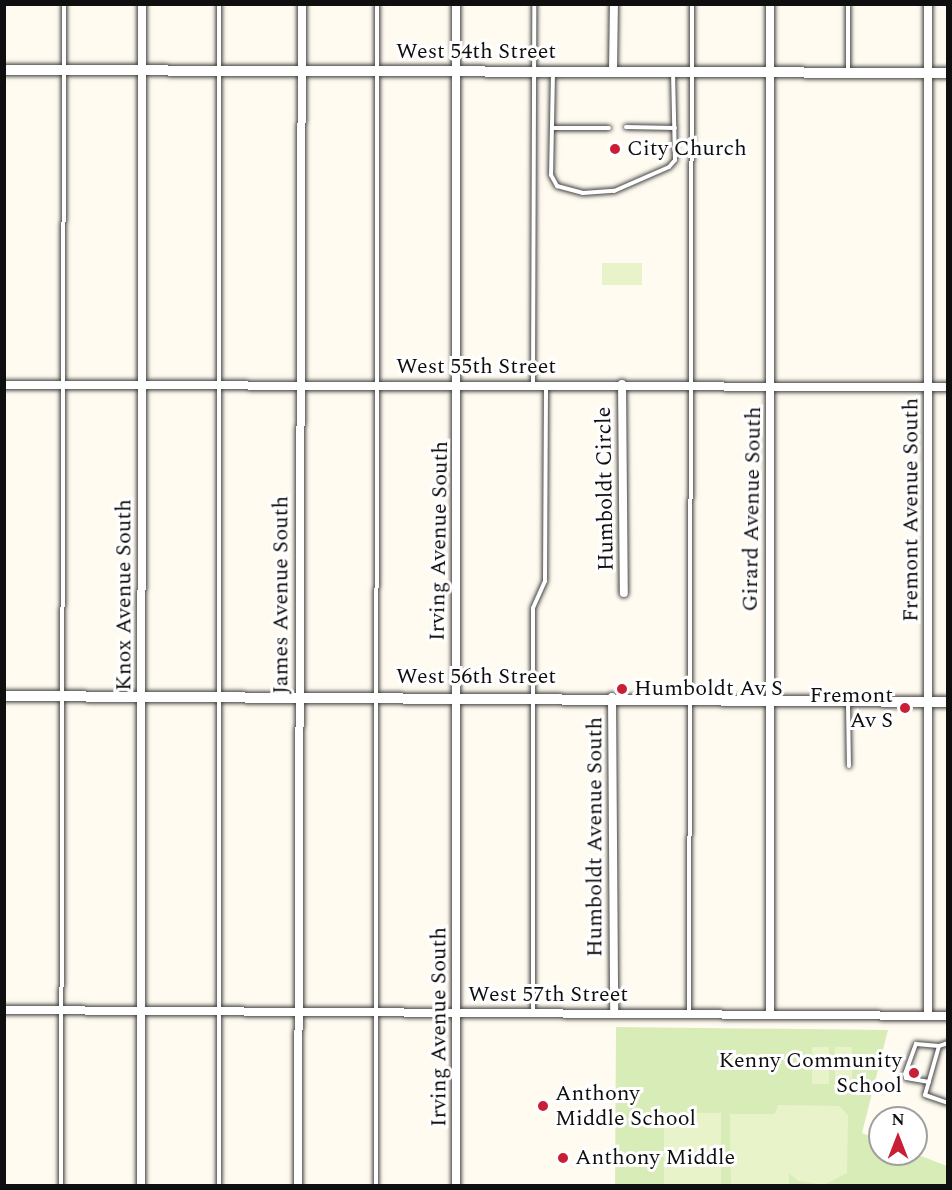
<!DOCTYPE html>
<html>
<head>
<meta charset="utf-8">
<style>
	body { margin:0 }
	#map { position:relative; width:952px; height:1190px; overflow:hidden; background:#fffbf0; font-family:Spectral,serif }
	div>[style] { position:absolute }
	.green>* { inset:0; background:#d8ecb7 }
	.pitch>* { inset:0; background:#e9f3ca; transform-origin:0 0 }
	.roads { filter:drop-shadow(0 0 2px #424242) drop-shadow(0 0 2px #424242) }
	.service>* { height:4px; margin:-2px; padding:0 2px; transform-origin:2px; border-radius:2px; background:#fff }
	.minor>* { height:8px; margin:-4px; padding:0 4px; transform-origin:4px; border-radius:4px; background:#fff }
	.tertiary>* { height:10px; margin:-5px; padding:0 5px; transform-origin:5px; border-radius:5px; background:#fff }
	.dots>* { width:16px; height:16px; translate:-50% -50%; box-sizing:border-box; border:3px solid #fff; border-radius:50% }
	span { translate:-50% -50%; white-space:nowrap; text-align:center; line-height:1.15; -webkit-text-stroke:6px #fff; paint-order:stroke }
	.street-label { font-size:22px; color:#0f0f0f }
	.poi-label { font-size:22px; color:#0f0f0f }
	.left { translate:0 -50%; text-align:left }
	.right { translate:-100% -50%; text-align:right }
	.frame { position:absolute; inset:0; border:6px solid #0f0f0f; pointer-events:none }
	.north { position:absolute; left:868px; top:1106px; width:60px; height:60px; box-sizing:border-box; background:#fff; border:2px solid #9f9f9f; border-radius:50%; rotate:0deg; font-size:16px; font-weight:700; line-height:24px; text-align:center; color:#0f0f0f }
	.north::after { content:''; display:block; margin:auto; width:21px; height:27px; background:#c81e36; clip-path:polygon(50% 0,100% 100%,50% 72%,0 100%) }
</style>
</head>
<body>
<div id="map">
	<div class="green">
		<i style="clip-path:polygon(616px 1027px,888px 1030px,862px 1133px,880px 1140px,880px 1154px,916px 1154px,947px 1166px,947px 1185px,615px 1186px)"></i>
	</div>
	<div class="pitch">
		<i style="left:602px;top:263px;width:40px;height:22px"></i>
		<i style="left:812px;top:1047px;width:17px;height:37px"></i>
		<i style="left:835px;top:1047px;width:17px;height:37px"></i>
		<i style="clip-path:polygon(778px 1105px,839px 1106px,848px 1115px,847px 1173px,824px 1185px,798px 1181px,789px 1173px,789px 1185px,731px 1185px,730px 1114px,775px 1114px)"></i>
		<i style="left:664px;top:1113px;width:57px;height:72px"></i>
	</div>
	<div class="roads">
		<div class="service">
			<i style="left:848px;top:4px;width:68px;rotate:90deg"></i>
			<i style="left:553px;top:73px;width:102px;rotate:91.1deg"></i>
			<i style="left:551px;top:175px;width:13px;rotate:61deg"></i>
			<i style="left:557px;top:186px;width:27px;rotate:15deg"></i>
			<i style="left:583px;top:193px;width:31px;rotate:-4deg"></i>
			<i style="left:614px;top:191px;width:60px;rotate:-23.6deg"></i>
			<i style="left:669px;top:167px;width:9px;rotate:-49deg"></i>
			<i style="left:675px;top:160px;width:85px;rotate:-91.3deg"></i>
			<i style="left:626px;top:127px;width:49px;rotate:1.2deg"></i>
			<i style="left:552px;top:128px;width:57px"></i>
			<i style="left:533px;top:385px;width:381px;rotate:-89.8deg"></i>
			<i style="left:848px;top:704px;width:62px;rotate:89.1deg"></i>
			<i style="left:533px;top:1012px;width:404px;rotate:-90deg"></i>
			<i style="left:533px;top:608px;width:30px;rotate:-66deg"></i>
			<i style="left:545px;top:581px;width:195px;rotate:-89.7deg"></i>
			<i style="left:689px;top:1012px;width:1008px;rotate:-89.83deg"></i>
			<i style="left:948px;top:1043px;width:9px;rotate:162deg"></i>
			<i style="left:939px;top:1046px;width:51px;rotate:105.9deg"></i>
			<i style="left:925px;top:1095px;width:24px;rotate:19deg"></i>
			<i style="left:929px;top:1082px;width:23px;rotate:-170deg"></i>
			<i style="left:906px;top:1078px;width:4px;rotate:-104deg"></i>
			<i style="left:905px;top:1074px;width:32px;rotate:-70deg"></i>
			<i style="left:916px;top:1044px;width:23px;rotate:5deg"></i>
			<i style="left:61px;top:1186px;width:1182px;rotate:-89.85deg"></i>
			<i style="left:219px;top:1186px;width:1182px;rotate:-90deg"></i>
			<i style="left:376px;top:1186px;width:1182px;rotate:-89.95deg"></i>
		</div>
		<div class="minor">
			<i style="left:613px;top:72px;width:68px;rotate:-89.2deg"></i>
			<i style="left:622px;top:384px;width:209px;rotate:89.5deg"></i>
			<i style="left:4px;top:385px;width:944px;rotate:0.12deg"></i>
			<i style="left:612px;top:697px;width:316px;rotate:89.6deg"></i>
			<i style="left:4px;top:1010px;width:944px;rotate:0.36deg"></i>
			<i style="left:770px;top:1014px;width:1010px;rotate:-90deg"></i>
			<i style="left:928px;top:1015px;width:1011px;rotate:-90deg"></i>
			<i style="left:141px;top:1186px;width:1182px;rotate:-89.95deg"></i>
			<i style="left:298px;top:1186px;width:1182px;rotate:-89.81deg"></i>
			<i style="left:456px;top:1186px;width:1182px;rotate:-90deg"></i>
		</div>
		<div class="tertiary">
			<i style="left:4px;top:70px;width:944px;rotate:0.18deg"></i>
			<i style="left:4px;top:696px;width:944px;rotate:0.36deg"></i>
		</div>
	</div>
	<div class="dots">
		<i style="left:615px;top:149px;background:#c81e36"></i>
		<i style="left:622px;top:689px;background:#c81e36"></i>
		<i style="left:905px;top:708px;background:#c81e36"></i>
		<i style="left:914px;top:1073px;background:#c81e36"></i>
		<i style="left:543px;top:1106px;background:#c81e36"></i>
		<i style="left:563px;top:1158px;background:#c81e36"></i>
	</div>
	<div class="street-label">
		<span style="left:476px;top:52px">West 54th Street</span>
		<span style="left:476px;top:367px">West 55th Street</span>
		<span style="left:605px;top:489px;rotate:-91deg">Humboldt Circle</span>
		<span style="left:752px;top:509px;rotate:-89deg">Girard Avenue South</span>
		<span style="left:911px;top:510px;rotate:-90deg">Fremont Avenue South</span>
		<span style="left:439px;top:541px;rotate:-89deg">Irving Avenue South</span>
		<span style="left:124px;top:595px;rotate:-90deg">Knox Avenue South</span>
		<span style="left:281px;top:595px;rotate:-90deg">James Avenue South</span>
		<span style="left:476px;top:677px">West 56th Street</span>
		<span style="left:595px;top:837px;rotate:-90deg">Humboldt Avenue South</span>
		<span style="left:548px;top:995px">West 57th Street</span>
		<span style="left:439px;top:1027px;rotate:-90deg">Irving Avenue South</span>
	</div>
	<div class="poi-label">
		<span class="left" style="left:627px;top:149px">City Church</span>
		<span class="left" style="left:634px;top:689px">Humboldt Av S</span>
		<span class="right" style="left:893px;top:708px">Fremont<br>Av S</span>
		<span class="right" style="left:902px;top:1073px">Kenny Community<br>School</span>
		<span class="left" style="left:555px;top:1106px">Anthony<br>Middle School</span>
		<span class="left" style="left:575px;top:1158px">Anthony Middle</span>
	</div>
	<div class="frame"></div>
	<div class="north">N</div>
</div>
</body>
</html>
